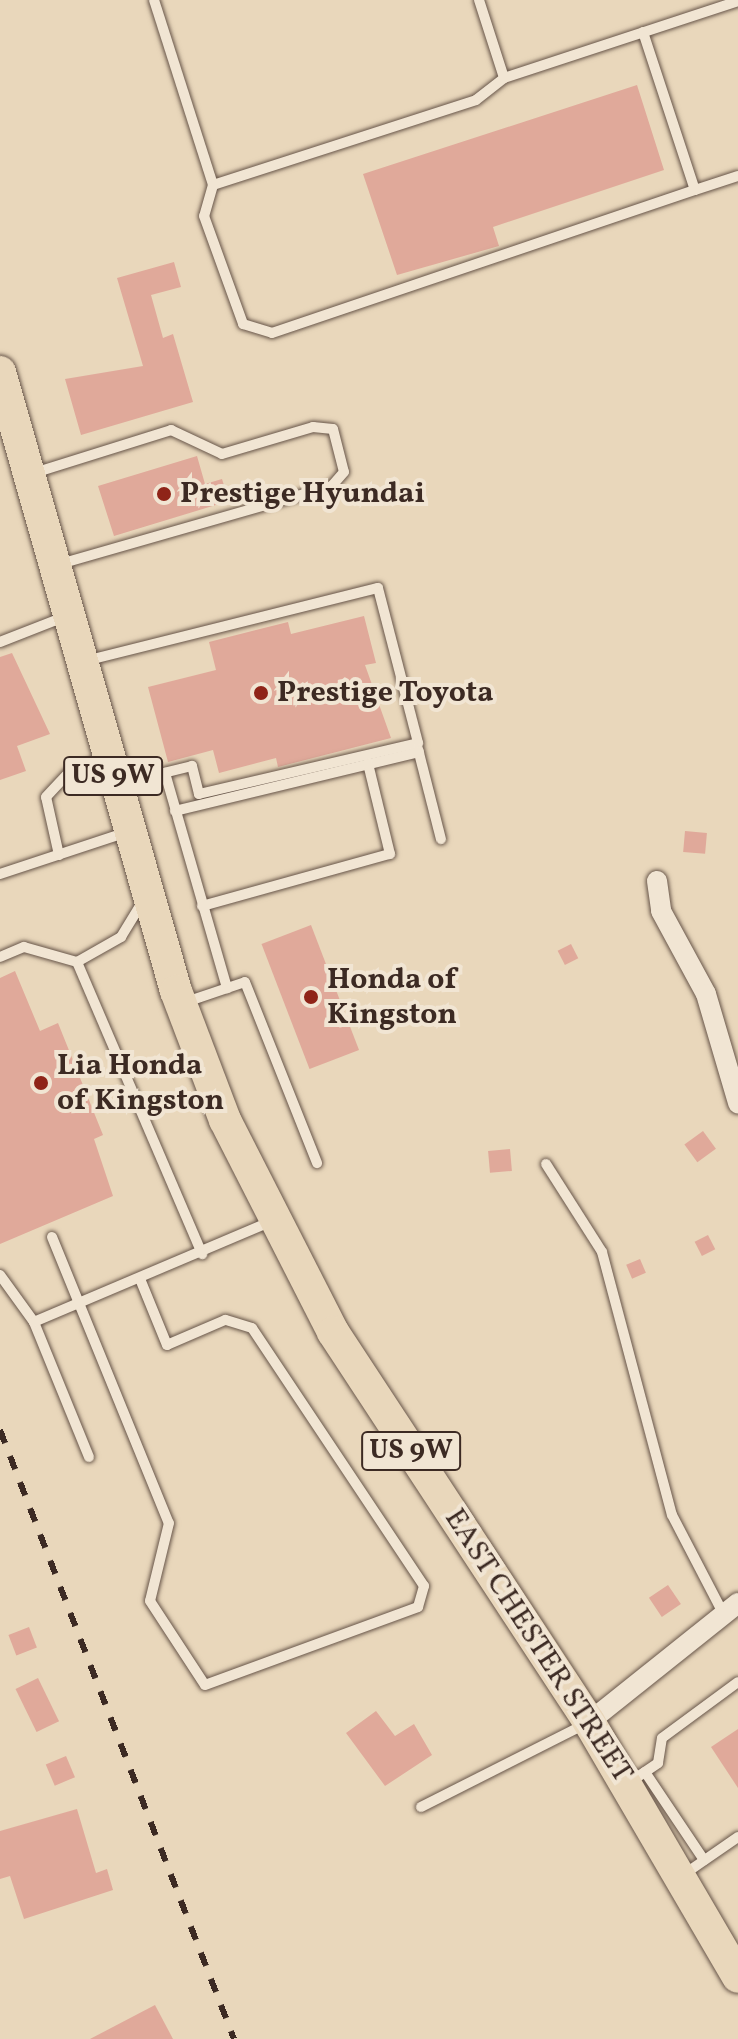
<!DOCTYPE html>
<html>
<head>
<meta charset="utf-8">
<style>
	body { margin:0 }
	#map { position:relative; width:738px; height:2039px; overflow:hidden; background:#e9d7bb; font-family:Vollkorn,serif }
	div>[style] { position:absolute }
	.building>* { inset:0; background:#e0a99a; transform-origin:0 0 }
	.roads { filter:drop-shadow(0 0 2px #675549) drop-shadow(0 0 2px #675549) }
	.lane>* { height:10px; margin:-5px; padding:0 5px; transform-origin:5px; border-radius:5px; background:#f1e5d3 }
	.street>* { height:20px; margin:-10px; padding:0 10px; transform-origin:10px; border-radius:10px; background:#f1e5d3 }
	.primary>* { height:32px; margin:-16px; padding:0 16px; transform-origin:16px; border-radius:16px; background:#e9d7bb }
	.rail>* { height:6px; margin-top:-3px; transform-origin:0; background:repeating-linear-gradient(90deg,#3c2a23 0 14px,transparent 0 28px) }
	.dots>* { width:22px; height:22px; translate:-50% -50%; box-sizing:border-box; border:4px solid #f1e5d3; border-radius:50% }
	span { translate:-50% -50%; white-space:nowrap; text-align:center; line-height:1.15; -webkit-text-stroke:8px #f1e5d3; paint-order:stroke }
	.shield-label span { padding:2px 6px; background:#f1e5d3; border:2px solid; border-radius:6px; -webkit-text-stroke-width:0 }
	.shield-label { font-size:28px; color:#3c2a23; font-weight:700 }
	.poi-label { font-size:30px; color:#3c2a23; font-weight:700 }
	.left { translate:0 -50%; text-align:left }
	.street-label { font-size:30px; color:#3c2a23 }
</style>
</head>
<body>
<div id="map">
	<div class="building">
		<i style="clip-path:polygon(637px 85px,664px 170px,493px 227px,499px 246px,397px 275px,363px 174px)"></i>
		<i style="clip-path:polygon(174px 262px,181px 287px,151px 295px,163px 338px,173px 334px,193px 402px,81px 435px,65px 379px,143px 366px,117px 278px)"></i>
		<i style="clip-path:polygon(197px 456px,205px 484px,222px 479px,229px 501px,114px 536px,98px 486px)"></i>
		<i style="clip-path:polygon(364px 616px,376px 663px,365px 665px,391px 738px,278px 767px,276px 758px,219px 773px,213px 750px,168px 762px,148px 687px,216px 670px,209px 642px,288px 622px,291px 634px)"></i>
		<i style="clip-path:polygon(12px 653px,50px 734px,17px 746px,26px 771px,0 780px,0 657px)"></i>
		<i style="left:685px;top:831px;width:22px;height:21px;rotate:5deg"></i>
		<i style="left:311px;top:925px;width:134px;height:53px;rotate:69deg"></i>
		<i style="left:571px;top:944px;width:16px;height:15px;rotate:63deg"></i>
		<i style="clip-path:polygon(15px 971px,40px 1031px,58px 1023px,103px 1135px,94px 1139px,113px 1196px,0 1244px,0 978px)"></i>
		<i style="left:703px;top:1131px;width:22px;height:23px;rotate:54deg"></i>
		<i style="left:510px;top:1149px;width:22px;height:22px;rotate:85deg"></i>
		<i style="left:708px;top:1235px;width:16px;height:15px;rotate:63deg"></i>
		<i style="left:640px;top:1259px;width:15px;height:15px;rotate:67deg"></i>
		<i style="left:668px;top:1585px;width:23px;height:23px;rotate:56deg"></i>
		<i style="left:29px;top:1627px;width:22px;height:22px;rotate:69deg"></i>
		<i style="left:38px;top:1678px;width:48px;height:25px;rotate:64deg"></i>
		<i style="clip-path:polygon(376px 1711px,395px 1736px,414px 1724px,432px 1755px,385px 1786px,346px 1733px)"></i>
		<i style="clip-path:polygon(738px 1729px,738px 1788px,711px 1747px)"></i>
		<i style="left:66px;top:1756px;width:23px;height:22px;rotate:67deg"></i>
		<i style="clip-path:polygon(77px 1809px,96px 1873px,107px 1869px,113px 1890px,24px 1919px,10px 1876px,0 1879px,0 1831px)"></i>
		<i style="clip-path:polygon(155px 2005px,173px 2039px,90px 2039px)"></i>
	</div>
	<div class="roads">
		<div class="lane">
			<i style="left:154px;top:0;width:194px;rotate:72.3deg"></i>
			<i style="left:213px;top:185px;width:276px;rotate:-17.9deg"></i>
			<i style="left:476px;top:100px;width:36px;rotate:-38deg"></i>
			<i style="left:504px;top:78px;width:246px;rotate:-18.2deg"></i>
			<i style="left:479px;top:0;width:82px;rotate:72.2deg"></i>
			<i style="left:643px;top:32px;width:166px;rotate:71.8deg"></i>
			<i style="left:695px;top:190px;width:45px;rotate:-18deg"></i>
			<i style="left:213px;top:185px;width:32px;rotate:106deg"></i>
			<i style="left:204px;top:216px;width:115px;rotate:70.1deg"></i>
			<i style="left:243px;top:324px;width:30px;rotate:17deg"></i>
			<i style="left:272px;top:333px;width:447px;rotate:-18.7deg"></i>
			<i style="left:34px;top:473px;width:144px;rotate:-17.4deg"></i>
			<i style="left:171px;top:430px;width:56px;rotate:25.2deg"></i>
			<i style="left:222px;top:454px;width:95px;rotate:-16.5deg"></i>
			<i style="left:313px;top:427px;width:20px;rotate:6deg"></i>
			<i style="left:333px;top:429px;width:44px;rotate:75.7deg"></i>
			<i style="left:344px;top:472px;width:18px;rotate:131deg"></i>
			<i style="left:332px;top:486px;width:283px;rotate:164deg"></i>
			<i style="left:0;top:642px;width:69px;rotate:-21.3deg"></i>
			<i style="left:85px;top:661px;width:302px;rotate:-14deg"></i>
			<i style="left:378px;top:588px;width:160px;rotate:75.5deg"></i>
			<i style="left:418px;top:743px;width:225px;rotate:166.9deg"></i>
			<i style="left:199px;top:794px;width:29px;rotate:-104deg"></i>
			<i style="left:192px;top:766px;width:72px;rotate:166.3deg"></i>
			<i style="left:418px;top:749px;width:93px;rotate:75.7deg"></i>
			<i style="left:165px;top:773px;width:224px;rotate:73.9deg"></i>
			<i style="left:175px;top:811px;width:251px;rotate:-13.6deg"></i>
			<i style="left:59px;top:855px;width:59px;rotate:-102.6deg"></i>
			<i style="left:46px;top:797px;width:33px;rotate:-47deg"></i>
			<i style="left:68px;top:773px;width:42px;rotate:-22.3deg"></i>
			<i style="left:0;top:874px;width:134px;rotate:-18.3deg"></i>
			<i style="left:202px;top:906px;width:195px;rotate:-15.5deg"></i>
			<i style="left:390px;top:854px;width:93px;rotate:-103.7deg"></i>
			<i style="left:0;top:957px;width:26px;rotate:-23deg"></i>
			<i style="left:24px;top:947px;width:55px;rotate:15.8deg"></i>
			<i style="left:77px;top:962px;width:51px;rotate:-29.6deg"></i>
			<i style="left:121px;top:937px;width:42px;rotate:-58.6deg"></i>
			<i style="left:77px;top:962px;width:318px;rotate:66.8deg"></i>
			<i style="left:186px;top:1002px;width:62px;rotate:-18.7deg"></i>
			<i style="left:245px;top:982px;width:195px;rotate:68.3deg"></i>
			<i style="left:546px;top:1164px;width:104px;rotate:57.5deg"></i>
			<i style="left:602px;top:1252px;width:272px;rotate:75.1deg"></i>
			<i style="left:672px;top:1515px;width:113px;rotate:62.5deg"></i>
			<i style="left:52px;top:1237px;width:309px;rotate:67.8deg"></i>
			<i style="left:169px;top:1523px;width:80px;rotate:103.7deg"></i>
			<i style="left:150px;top:1601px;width:100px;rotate:56.8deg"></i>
			<i style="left:205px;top:1685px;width:227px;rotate:-20.1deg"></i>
			<i style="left:418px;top:1607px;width:22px;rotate:-74deg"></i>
			<i style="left:424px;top:1586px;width:310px;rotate:-123.7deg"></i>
			<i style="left:252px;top:1328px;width:28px;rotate:-163deg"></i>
			<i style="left:225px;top:1320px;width:63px;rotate:156.7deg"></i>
			<i style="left:167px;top:1345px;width:71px;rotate:-112.2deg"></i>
			<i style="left:0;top:1275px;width:58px;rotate:54.1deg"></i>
			<i style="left:89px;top:1457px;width:146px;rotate:-112.2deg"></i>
			<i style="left:34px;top:1322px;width:259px;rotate:-23deg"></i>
			<i style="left:645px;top:1772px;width:106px;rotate:56.2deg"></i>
			<i style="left:630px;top:1782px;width:34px;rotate:-34deg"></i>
			<i style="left:658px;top:1763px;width:25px;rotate:-81deg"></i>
			<i style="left:662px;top:1738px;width:94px;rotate:-36.4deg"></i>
			<i style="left:421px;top:1807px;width:186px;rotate:-26.8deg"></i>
			<i style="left:683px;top:1875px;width:67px;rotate:-34.6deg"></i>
		</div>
		<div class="street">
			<i style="left:657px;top:881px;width:30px;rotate:82deg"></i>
			<i style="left:661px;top:911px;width:94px;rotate:61.5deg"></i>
			<i style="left:706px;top:994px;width:114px;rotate:73.6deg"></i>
			<i style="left:589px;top:1722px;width:191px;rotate:-38.6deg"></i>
		</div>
		<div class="primary">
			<i style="left:0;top:372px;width:644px;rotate:74.13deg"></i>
			<i style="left:176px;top:991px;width:138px;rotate:69.2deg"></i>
			<i style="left:225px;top:1120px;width:238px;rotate:63deg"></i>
			<i style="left:333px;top:1332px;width:467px;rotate:56.7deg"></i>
			<i style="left:589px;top:1722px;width:295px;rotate:59.7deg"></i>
		</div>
	</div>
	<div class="rail">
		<i style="left:0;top:1430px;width:652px;rotate:68.98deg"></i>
	</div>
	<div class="dots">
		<i style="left:164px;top:494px;background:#8f2418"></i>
		<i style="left:261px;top:693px;background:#8f2418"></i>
		<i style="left:311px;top:997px;background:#8f2418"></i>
		<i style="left:41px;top:1083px;background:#8f2418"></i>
	</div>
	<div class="shield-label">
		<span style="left:113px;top:776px">US 9W</span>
		<span style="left:411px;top:1451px">US 9W</span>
	</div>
	<div class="poi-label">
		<span class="left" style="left:180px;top:494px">Prestige Hyundai</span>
		<span class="left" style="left:277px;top:693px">Prestige Toyota</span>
		<span class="left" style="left:327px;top:997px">Honda of<br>Kingston</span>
		<span class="left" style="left:57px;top:1083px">Lia Honda<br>of Kingston</span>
	</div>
	<div class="street-label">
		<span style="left:538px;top:1646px;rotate:57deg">EAST CHESTER STREET</span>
	</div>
</div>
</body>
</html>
